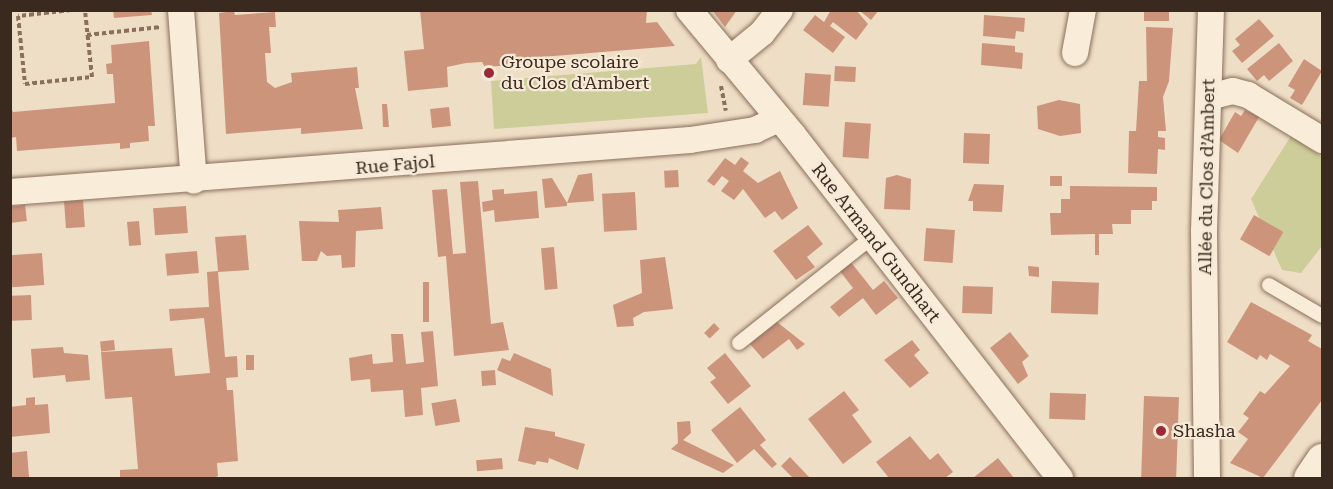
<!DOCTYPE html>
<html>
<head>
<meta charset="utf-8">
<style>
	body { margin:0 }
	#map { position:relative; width:1333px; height:489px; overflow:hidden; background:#efdec6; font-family:"Roboto Serif",serif }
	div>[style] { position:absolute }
	.green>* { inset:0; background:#cdcd99 }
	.building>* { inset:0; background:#cd947c; transform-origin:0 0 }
	.path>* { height:4px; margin-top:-2px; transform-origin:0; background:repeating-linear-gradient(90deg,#8a6f5b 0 4.5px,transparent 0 7.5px) }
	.roads { filter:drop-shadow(0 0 2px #8a6f5b) drop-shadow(0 0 2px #8a6f5b) }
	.lane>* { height:14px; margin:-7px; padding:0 7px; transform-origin:7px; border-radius:7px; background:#f9ecd9 }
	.street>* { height:26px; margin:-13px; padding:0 13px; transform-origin:13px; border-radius:13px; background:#f9ecd9 }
	.secondary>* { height:33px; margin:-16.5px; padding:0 16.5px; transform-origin:16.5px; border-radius:16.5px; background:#f9ecd9 }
	.dots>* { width:16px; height:16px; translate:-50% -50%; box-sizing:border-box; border:3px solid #f6e9d5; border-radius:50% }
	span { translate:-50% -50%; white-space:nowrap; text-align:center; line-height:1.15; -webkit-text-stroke:4.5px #f6e9d5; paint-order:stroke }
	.poi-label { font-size:18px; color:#3a291f }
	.left { translate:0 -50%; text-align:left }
	.street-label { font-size:18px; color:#3a291f }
	.frame { position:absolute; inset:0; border:12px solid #3a291f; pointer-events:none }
</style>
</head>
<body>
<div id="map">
	<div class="green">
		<i style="clip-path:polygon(701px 57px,708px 113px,494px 129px,491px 81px,696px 64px)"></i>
		<i style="clip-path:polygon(1291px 136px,1322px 157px,1322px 246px,1301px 273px,1282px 270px,1251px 199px)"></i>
	</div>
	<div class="building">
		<i style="clip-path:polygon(113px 10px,151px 10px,152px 15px,114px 18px)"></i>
		<i style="clip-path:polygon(420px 10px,647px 10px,646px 23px,657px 22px,675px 46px,530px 58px,525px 64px,485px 67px,482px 62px,466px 63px,447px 67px,448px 87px,408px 91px,404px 51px,424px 49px)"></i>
		<i style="clip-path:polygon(712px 10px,737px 10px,725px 27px)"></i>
		<i style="clip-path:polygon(831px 10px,856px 10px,868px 24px,856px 40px,833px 22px,830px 26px,845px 37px,833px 53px,803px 30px,815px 15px,824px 22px)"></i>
		<i style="clip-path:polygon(859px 10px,879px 10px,871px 20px)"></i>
		<i style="left:1144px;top:10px;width:25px;height:11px"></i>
		<i style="clip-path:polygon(234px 11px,235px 15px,275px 12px,276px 27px,269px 27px,271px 53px,265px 53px,267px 82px,275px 88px,292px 82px,291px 73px,357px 67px,359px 88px,355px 88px,363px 129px,301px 134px,301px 128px,226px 134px,219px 13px)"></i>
		<i style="clip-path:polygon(984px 15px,1025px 18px,1024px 32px,1016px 31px,1015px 39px,983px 36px)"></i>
		<i style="clip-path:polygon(1259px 19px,1274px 36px,1242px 63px,1232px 51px,1240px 45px,1235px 39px)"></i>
		<i style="clip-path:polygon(1146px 27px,1173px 28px,1169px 81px,1163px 97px,1166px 131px,1158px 131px,1158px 137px,1165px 138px,1165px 150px,1158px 149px,1157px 174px,1128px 173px,1129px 131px,1136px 131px,1139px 81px,1147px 81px)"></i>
		<i style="clip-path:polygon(149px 41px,155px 126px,148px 126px,149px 141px,130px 143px,130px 148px,120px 149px,120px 143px,17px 151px,16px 137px,10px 138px,10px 106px,13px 112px,115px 103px,113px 74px,107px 74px,106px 64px,112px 63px,111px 45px)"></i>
		<i style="clip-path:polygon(982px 43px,1015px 46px,1015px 52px,1023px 53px,1022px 69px,981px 65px)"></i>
		<i style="clip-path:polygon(1279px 43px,1293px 61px,1269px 81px,1264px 75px,1257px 81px,1247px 69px)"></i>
		<i style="clip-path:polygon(1304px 59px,1322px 71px,1302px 105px,1290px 98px,1295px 90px,1288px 86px)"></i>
		<i style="left:835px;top:66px;width:21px;height:15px;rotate:3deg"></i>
		<i style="left:805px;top:73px;width:26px;height:32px;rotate:4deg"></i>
		<i style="clip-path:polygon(1059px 100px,1080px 104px,1081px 133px,1060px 136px,1038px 129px,1037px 106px)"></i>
		<i style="clip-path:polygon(382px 104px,387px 104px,389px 127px,383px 127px)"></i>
		<i style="left:449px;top:107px;width:19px;height:19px;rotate:84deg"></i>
		<i style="clip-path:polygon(1245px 110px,1259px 117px,1238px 153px,1219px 140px,1235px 112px,1241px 116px)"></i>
		<i style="left:845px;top:122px;width:26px;height:35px;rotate:4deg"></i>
		<i style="left:964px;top:133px;width:26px;height:30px;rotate:2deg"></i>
		<i style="clip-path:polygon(741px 157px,749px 163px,743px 171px,758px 183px,780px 171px,798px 208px,782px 220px,775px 211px,765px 218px,743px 189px,734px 200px,721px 191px,729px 181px,722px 176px,714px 186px,707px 181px,725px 158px,735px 165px)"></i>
		<i style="left:678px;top:170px;width:17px;height:14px;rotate:87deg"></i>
		<i style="clip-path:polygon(592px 173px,594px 201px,567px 203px,578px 175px)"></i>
		<i style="clip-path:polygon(897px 175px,911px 179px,910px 210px,884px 209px,886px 178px)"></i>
		<i style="left:1050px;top:176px;width:12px;height:10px"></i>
		<i style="clip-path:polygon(552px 178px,567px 203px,567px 206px,545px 208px,542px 179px)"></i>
		<i style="clip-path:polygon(478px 181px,491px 324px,503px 322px,509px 350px,454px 356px,446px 256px,438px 257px,432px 190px,447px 189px,453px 254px,466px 253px,460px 182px)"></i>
		<i style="clip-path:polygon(974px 184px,1004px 185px,1002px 212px,973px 211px,973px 201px,968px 201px)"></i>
		<i style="clip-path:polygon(1070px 186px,1157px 187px,1157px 201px,1152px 201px,1152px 210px,1131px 210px,1131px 224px,1112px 224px,1113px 234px,1099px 234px,1099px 255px,1095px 255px,1095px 234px,1051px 235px,1050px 213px,1061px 213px,1061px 199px,1070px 199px)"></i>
		<i style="clip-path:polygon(504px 189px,504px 194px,537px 191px,539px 218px,495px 222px,494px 210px,483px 212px,482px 202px,493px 200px,492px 190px)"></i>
		<i style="left:635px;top:192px;width:38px;height:33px;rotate:87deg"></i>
		<i style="left:83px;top:200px;width:27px;height:19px;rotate:86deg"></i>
		<i style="left:25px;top:205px;width:16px;height:15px;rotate:83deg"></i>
		<i style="left:186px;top:206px;width:27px;height:33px;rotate:86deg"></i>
		<i style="clip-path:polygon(381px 207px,383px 229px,356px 231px,355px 267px,342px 268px,341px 255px,327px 256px,321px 251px,317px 261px,302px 261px,299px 221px,339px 222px,338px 210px)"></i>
		<i style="left:1254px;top:215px;width:34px;height:28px;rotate:30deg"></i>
		<i style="left:139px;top:221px;width:24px;height:12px;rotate:85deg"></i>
		<i style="clip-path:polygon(808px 225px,823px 244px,807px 257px,815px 267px,796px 280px,773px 251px)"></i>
		<i style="left:926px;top:228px;width:29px;height:33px;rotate:4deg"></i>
		<i style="clip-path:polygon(246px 235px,249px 270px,218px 272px,225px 357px,237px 356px,238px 377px,226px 378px,227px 390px,233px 390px,238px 461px,217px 463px,218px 476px,214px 478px,120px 478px,120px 470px,138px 469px,132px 397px,105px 399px,101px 352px,172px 348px,175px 376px,210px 373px,204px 318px,170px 321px,169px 309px,209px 307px,207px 272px,218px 271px,215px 237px)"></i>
		<i style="left:554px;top:247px;width:42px;height:13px;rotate:85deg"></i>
		<i style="left:197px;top:251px;width:22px;height:32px;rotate:85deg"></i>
		<i style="left:42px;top:253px;width:32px;height:32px;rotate:86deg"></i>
		<i style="clip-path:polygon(665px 257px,673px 309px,644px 312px,633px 318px,634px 326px,617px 327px,613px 305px,642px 293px,640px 260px)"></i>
		<i style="clip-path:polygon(850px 261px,873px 290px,884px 281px,898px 298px,876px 315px,863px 298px,839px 317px,830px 307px,853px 288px,839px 270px)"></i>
		<i style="clip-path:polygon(1028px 266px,1039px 267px,1039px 277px,1029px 276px)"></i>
		<i style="left:1052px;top:281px;width:47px;height:32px;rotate:2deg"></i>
		<i style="left:423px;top:282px;width:6px;height:40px"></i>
		<i style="left:963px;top:286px;width:30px;height:27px;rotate:2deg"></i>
		<i style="left:31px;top:295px;width:25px;height:21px;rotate:88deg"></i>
		<i style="clip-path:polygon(1251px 302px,1312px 335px,1308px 341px,1322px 349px,1322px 400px,1263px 478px,1230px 463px,1248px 439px,1238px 432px,1249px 418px,1243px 414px,1260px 391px,1265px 394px,1290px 366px,1270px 354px,1267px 360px,1260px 355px,1257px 360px,1227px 342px)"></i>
		<i style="clip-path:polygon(777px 322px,805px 344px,797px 350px,789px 339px,763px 359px,750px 344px)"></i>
		<i style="left:714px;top:323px;width:8px;height:14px;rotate:45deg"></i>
		<i style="clip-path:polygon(433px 331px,438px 386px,421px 388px,423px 415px,405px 417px,403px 390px,371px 392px,370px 379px,351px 381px,349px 358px,372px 354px,373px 364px,393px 362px,391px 334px,403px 334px,406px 364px,424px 362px,421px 332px)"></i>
		<i style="clip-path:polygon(1010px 332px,1029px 356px,1022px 362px,1028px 376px,1018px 384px,990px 348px)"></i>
		<i style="left:114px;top:340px;width:10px;height:14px;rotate:84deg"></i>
		<i style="clip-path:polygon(912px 340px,920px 350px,914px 355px,929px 373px,910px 388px,884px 360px)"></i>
		<i style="clip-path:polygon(63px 347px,64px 353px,88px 355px,90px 380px,66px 382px,65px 375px,33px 378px,31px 349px)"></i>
		<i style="clip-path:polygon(514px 353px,551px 369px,553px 396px,497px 370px,502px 358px,510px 361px)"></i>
		<i style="clip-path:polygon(725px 353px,751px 386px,728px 404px,710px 382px,716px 378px,707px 368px)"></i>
		<i style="left:246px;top:355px;width:8px;height:15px"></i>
		<i style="left:495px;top:370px;width:15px;height:14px;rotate:86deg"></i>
		<i style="clip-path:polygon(844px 391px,859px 410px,852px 415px,872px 442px,843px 464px,808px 419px)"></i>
		<i style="left:1086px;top:394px;width:26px;height:36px;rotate:92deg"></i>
		<i style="left:1144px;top:396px;width:35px;height:82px;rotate:2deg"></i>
		<i style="clip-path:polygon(35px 397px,35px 405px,48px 404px,50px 433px,10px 437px,10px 407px,26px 405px,26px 398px)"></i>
		<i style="left:456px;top:399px;width:23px;height:25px;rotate:80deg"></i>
		<i style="clip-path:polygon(740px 407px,766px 440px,760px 445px,777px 464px,772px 468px,754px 449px,737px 463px,711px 430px)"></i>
		<i style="clip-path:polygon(690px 421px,691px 433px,683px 440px,734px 465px,723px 473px,671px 449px,678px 443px,677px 422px)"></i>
		<i style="clip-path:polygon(525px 427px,555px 432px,555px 436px,585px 444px,578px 470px,549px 458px,548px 463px,537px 461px,535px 465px,518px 461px)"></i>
		<i style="clip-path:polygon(910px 436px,930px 460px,938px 453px,953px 472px,945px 478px,889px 478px,876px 462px)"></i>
		<i style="clip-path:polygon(27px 451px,29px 477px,10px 478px,10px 453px)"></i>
		<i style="clip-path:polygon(790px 457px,810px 478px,793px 478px,781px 466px)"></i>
		<i style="left:502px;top:458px;width:11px;height:26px;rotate:85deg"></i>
		<i style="clip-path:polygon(998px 458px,1014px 478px,973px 478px)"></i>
	</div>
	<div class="path">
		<i style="left:71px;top:10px;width:53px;rotate:173.5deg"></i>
		<i style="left:18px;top:16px;width:68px;rotate:84.1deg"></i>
		<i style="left:25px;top:84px;width:67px;rotate:-6deg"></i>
		<i style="left:92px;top:77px;width:67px;rotate:-96deg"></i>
		<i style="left:87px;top:35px;width:74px;rotate:-6.2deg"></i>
		<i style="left:721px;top:86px;width:25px;rotate:79deg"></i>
	</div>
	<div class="roads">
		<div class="lane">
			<i style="left:1269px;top:285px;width:61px;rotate:30.3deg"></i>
			<i style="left:739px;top:343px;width:169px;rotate:-38.5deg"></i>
		</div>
		<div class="street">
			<i style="left:181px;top:10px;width:171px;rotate:85.7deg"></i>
			<i style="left:689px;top:10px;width:163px;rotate:50.2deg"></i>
			<i style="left:793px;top:135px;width:435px;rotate:52.1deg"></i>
			<i style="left:1075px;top:53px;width:44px;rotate:-79.5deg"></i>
			<i style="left:729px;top:60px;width:43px;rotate:-39.3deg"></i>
			<i style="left:762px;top:33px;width:29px;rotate:-52deg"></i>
			<i style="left:1209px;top:97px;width:25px;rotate:-14deg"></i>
			<i style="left:1233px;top:91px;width:16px;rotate:15deg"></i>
			<i style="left:1248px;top:95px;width:87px;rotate:31.3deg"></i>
			<i style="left:10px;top:192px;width:682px;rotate:-4.37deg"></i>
			<i style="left:690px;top:140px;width:66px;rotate:-8.7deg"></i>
			<i style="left:755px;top:130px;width:23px;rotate:-25deg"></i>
			<i style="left:1207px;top:478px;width:247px;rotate:-90.7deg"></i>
			<i style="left:1204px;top:231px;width:221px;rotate:-88.2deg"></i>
		</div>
		<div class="secondary">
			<i style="left:1310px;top:478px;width:22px;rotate:-56deg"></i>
		</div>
	</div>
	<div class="dots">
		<i style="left:489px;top:73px;background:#992b38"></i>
		<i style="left:1161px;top:431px;background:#992b38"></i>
	</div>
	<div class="poi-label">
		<span class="left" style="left:501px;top:73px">Groupe scolaire<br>du Clos d'Ambert</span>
		<span class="left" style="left:1173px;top:431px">Shasha</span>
	</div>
	<div class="street-label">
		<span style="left:395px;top:165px;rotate:-5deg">Rue Fajol</span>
		<span style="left:1207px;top:177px;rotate:-89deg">Allée du Clos d’Ambert</span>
		<span style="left:876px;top:243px;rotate:52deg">Rue Armand Gundhart</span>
	</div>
	<div class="frame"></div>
</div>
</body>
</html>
